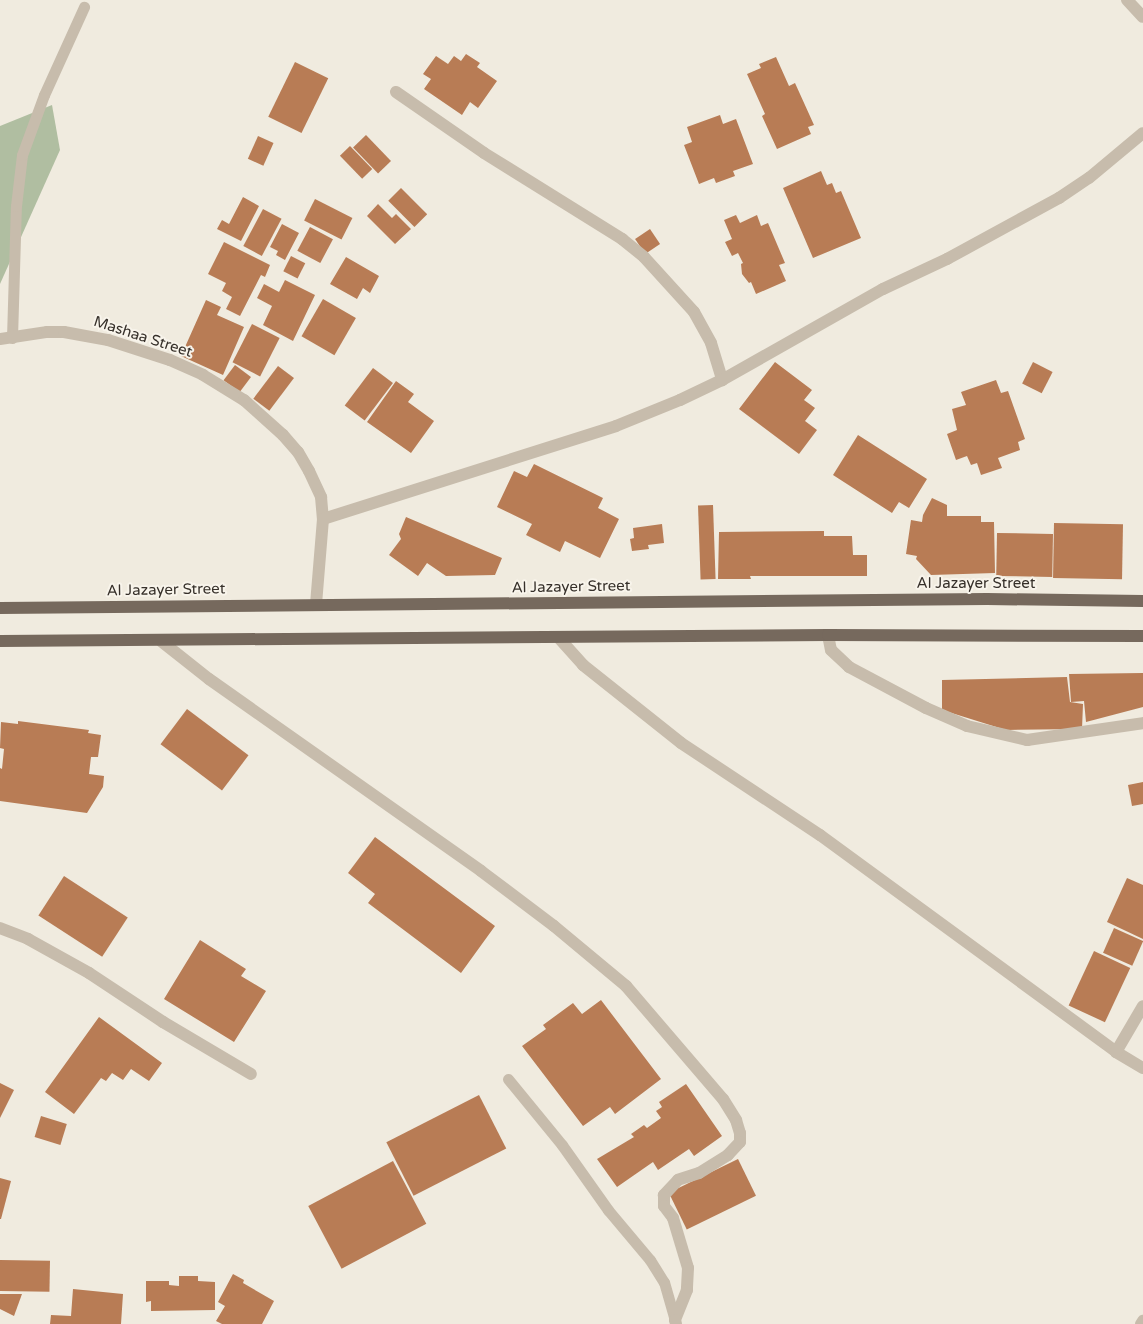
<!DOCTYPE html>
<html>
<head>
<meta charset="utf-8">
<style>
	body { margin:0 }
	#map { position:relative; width:1143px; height:1324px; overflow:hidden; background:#f0ebdf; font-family:"Varela Round",sans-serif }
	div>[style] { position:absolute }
	.green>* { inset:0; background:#b0bea1 }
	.building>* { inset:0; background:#b87c55; transform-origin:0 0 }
	.lane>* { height:11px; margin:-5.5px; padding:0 5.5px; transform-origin:5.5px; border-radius:5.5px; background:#c7bcac }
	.street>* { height:12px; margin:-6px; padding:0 6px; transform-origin:6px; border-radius:6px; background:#c7bcac }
	.primary>* { height:12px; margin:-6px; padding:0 6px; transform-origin:6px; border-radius:6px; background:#76695d }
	span { translate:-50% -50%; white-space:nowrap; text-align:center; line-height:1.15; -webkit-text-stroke:4px #f8f4eb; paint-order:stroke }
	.street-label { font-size:15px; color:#36302a }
</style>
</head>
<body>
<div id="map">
	<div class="green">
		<i style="clip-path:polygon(52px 105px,60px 150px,0 284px,0 126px)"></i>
	</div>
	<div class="building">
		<i style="clip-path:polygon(466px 54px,480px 63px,477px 67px,497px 81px,478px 108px,470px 102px,462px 115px,424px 89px,431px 79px,423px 74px,436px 56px,448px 64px,454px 56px,461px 61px)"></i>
		<i style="clip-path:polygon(776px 57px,789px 86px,795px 83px,814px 125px,808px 127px,811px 134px,777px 149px,762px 116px,765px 114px,747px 74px,761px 68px,759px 64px)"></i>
		<i style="left:295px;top:62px;width:37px;height:61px;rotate:26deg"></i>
		<i style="clip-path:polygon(720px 115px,723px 124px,736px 119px,753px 164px,733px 171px,735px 176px,716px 183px,714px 178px,699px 184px,684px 145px,692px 142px,687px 127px)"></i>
		<i style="left:366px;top:135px;width:36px;height:18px;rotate:46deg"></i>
		<i style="left:258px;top:136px;width:17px;height:25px;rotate:24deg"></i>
		<i style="left:350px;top:146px;width:32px;height:14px;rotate:46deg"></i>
		<i style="clip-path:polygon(821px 171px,827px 185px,832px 183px,836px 193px,841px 191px,861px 238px,813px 258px,783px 188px)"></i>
		<i style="left:401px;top:188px;width:37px;height:18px;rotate:45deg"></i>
		<i style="clip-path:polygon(243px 197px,259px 206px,241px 241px,217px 229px,222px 220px,229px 224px)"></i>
		<i style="left:315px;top:199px;width:42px;height:24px;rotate:27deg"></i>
		<i style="clip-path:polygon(378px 204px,392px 218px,396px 214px,411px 229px,395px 244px,367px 216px)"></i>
		<i style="left:263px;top:209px;width:21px;height:42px;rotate:28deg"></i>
		<i style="clip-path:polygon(736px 215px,740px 223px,757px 215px,761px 226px,768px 223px,785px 263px,779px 265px,786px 281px,756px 294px,751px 282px,749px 283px,742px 274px,741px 264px,743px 263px,738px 253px,732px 256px,725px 242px,732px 239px,724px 220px)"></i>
		<i style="clip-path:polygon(282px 224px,299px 233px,285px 260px,276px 255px,278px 251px,270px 247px)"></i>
		<i style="left:310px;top:227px;width:26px;height:27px;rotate:28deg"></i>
		<i style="left:650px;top:229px;width:18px;height:18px;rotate:56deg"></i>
		<i style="clip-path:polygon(224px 242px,270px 265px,265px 277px,261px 275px,240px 316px,226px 309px,232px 297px,222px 291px,226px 283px,208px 274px)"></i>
		<i style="left:291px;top:256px;width:16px;height:17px;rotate:27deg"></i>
		<i style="clip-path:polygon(346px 257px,379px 276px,370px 293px,363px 288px,357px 299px,330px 284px)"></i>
		<i style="clip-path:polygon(285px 280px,315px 295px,293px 341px,263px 325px,272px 306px,257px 298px,264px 284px,279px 292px)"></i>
		<i style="left:323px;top:299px;width:38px;height:43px;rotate:30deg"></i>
		<i style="clip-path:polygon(206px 300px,221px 307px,217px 315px,244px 327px,223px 375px,181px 356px)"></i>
		<i style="left:252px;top:324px;width:31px;height:43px;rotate:27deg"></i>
		<i style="clip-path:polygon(775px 362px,812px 390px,804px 400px,815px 408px,805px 421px,817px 430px,799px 454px,739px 409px)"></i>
		<i style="left:1033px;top:362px;width:22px;height:24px;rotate:27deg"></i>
		<i style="left:235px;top:365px;width:20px;height:19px;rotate:37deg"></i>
		<i style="left:278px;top:366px;width:20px;height:41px;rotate:37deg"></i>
		<i style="left:373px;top:368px;width:25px;height:47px;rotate:37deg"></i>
		<i style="clip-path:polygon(996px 380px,1001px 393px,1008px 391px,1025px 439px,1018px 442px,1020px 450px,998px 458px,1002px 468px,981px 475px,977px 463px,971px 465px,967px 456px,956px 460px,947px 434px,957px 430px,952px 409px,966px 405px,961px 392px)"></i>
		<i style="clip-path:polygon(396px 381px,414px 394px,408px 402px,434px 421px,411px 453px,367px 422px)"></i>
		<i style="clip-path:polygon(858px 435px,927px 479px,909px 508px,899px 502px,892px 513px,833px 475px)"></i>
		<i style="clip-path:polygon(534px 464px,603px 498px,598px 508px,619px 519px,600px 558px,565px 541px,560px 552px,526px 535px,532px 524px,497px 507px,514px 471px,527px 477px)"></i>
		<i style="clip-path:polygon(932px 498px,947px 505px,947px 516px,981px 516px,981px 522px,994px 522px,995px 573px,931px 575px,916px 559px,917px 556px,906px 554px,911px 520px,922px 522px,923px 515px)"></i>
		<i style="left:713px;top:505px;width:74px;height:15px;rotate:88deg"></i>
		<i style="clip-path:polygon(406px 517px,502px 558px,495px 575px,446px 576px,427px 563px,418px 576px,389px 555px,401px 539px,399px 534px)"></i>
		<i style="left:1054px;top:523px;width:69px;height:55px;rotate:1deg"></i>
		<i style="clip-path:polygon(662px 524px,664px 543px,648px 545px,649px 549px,632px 551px,630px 539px,634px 538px,633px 528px)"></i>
		<i style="clip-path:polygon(824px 531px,824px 536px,852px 536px,853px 555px,867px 555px,867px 576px,750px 576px,751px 579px,718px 579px,719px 532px)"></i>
		<i style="left:997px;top:533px;width:56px;height:43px;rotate:1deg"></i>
		<i style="clip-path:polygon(1143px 673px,1143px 707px,1086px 722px,1084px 701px,1071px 702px,1069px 674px)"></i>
		<i style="clip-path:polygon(1067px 677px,1070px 702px,1083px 704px,1082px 729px,1006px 730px,942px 710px,942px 680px)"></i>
		<i style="left:187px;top:709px;width:77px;height:44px;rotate:37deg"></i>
		<i style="clip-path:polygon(18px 721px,89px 730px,88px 733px,101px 735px,98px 757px,91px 757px,89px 774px,104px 776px,103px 787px,87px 813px,0 801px,0 768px,2px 769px,4px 749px,0 748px,1px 722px,18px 724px)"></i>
		<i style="clip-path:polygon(1143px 782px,1143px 804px,1132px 806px,1128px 785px)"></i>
		<i style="clip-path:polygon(375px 837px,495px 926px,461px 973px,368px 903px,375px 894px,348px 873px)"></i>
		<i style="left:64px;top:876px;width:76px;height:47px;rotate:33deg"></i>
		<i style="clip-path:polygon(1127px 878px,1143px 885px,1143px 939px,1107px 922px)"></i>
		<i style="left:1114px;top:928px;width:32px;height:27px;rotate:24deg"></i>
		<i style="clip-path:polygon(200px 940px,246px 969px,241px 976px,266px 991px,234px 1042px,164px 999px)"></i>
		<i style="left:1094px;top:951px;width:40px;height:60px;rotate:25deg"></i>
		<i style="clip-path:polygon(601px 1000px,661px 1079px,615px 1114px,610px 1107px,583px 1126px,522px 1046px,546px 1029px,543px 1025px,573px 1003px,582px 1014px)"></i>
		<i style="clip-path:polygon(99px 1017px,162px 1063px,149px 1081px,131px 1069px,123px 1080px,112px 1073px,106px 1081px,101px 1078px,74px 1114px,45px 1092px)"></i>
		<i style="clip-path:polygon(0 1083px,14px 1090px,0 1118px)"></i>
		<i style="clip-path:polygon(686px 1084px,722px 1136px,694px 1156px,689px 1149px,658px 1170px,653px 1162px,617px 1187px,597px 1159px,634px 1137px,631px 1134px,644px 1125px,647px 1128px,661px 1118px,656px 1111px,662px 1107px,659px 1102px)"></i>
		<i style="left:479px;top:1095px;width:60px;height:104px;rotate:63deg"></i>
		<i style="left:41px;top:1116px;width:27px;height:22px;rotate:17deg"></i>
		<i style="left:738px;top:1159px;width:41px;height:77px;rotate:64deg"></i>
		<i style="left:393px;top:1161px;width:71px;height:96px;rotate:62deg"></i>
		<i style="clip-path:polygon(0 1178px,11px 1181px,1px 1219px,0 1219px)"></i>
		<i style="left:0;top:1260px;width:50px;height:31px;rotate:1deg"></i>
		<i style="clip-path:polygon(233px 1274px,244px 1280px,243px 1283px,274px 1301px,262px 1324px,222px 1324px,216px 1321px,225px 1306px,218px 1302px)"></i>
		<i style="clip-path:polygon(179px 1276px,198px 1276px,198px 1281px,215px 1282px,215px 1310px,151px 1311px,151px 1301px,146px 1302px,146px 1281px,169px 1281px,169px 1285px,179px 1286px)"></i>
		<i style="clip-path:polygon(73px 1289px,123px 1294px,121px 1324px,50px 1324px,51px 1315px,71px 1316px)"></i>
		<i style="clip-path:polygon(0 1294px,22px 1294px,14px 1316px,0 1309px)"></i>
	</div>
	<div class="lane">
		<i style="left:12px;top:338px;width:132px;rotate:-88.3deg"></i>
		<i style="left:16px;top:206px;width:51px;rotate:-83.3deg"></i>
		<i style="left:22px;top:155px;width:64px;rotate:-69.9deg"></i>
		<i style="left:44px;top:95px;width:97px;rotate:-65.6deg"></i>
		<i style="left:508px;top:1079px;width:85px;rotate:50.7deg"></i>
		<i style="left:562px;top:1145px;width:80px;rotate:54.7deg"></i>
		<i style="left:608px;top:1210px;width:65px;rotate:50deg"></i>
		<i style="left:650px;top:1260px;width:26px;rotate:58deg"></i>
		<i style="left:664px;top:1282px;width:40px;rotate:74deg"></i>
	</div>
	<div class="street">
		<i style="left:1127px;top:0;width:23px;rotate:47deg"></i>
		<i style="left:396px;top:92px;width:107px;rotate:34.7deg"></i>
		<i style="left:484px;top:153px;width:163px;rotate:31.9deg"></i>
		<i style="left:622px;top:239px;width:28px;rotate:39deg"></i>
		<i style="left:644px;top:257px;width:74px;rotate:47.7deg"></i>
		<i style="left:694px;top:312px;width:35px;rotate:61deg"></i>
		<i style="left:711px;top:343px;width:39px;rotate:73deg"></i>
		<i style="left:0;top:339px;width:48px;rotate:-8.5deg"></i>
		<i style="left:47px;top:332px;width:17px"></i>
		<i style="left:64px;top:332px;width:45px;rotate:10.3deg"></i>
		<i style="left:108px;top:340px;width:65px;rotate:17.9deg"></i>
		<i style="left:170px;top:360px;width:36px;rotate:24deg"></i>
		<i style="left:203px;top:375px;width:48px;rotate:31.4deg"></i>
		<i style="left:244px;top:400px;width:52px;rotate:41.9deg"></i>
		<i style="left:283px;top:435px;width:23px;rotate:49deg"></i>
		<i style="left:298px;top:452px;width:22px;rotate:60deg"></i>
		<i style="left:309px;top:471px;width:29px;rotate:65deg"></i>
		<i style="left:321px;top:497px;width:22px;rotate:85deg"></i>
		<i style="left:323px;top:519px;width:86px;rotate:94.7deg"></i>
		<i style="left:323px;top:519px;width:307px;rotate:-17.6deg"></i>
		<i style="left:616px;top:426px;width:69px;rotate:-22.1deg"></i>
		<i style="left:680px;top:400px;width:47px;rotate:-25.5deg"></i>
		<i style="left:722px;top:380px;width:185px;rotate:-29.5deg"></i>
		<i style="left:883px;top:289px;width:71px;rotate:-25.1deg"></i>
		<i style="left:947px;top:259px;width:128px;rotate:-28.6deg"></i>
		<i style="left:1059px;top:198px;width:36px;rotate:-34deg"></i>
		<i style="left:1089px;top:178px;width:70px;rotate:-39.8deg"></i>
		<i style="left:828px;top:635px;width:15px;rotate:79deg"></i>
		<i style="left:831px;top:650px;width:25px;rotate:43deg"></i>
		<i style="left:849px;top:667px;width:87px;rotate:28deg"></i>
		<i style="left:926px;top:708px;width:45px;rotate:23.7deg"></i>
		<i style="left:967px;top:726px;width:62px;rotate:13.1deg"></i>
		<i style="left:1027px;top:740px;width:117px;rotate:-8.3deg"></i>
		<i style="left:558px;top:637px;width:38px;rotate:48deg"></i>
		<i style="left:583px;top:665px;width:125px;rotate:38.5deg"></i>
		<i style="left:681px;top:743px;width:167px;rotate:33.5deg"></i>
		<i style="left:820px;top:835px;width:367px;rotate:36.2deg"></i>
		<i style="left:1116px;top:1052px;width:31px;rotate:31deg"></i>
		<i style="left:161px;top:641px;width:61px;rotate:38.4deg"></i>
		<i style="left:209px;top:679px;width:333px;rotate:35.2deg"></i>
		<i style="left:481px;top:871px;width:91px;rotate:37deg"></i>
		<i style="left:554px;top:926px;width:94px;rotate:39.8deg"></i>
		<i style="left:626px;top:986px;width:149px;rotate:49.4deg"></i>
		<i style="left:723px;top:1099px;width:25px;rotate:58deg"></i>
		<i style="left:736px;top:1120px;width:14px;rotate:73deg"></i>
		<i style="left:740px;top:1133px;width:9px;rotate:90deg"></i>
		<i style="left:740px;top:1142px;width:18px;rotate:133deg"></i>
		<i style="left:728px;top:1155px;width:34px;rotate:148deg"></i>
		<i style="left:699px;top:1173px;width:22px;rotate:162deg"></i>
		<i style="left:678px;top:1180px;width:21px;rotate:133deg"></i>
		<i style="left:664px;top:1195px;width:11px;rotate:90deg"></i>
		<i style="left:664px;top:1206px;width:15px;rotate:53deg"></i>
		<i style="left:673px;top:1218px;width:52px;rotate:73.3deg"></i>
		<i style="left:688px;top:1268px;width:22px;rotate:93deg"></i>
		<i style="left:687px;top:1290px;width:32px;rotate:112deg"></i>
		<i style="left:675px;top:1320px;width:4px;rotate:76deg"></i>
		<i style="left:0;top:928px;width:30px;rotate:21deg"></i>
		<i style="left:28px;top:939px;width:70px;rotate:29.1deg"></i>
		<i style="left:89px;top:973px;width:89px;rotate:33.5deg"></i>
		<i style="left:163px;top:1022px;width:102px;rotate:30.6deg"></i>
		<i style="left:1116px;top:1052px;width:53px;rotate:-59.6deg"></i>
		<i style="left:1141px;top:1324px;width:4px;rotate:-56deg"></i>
	</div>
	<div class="primary">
		<i style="left:0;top:608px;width:987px;rotate:-0.52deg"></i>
		<i style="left:987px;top:599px;width:156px;rotate:0.7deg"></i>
		<i style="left:0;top:641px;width:828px;rotate:-0.42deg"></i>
		<i style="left:828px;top:635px;width:315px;rotate:0.2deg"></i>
	</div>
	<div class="street-label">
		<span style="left:143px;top:337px;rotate:18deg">Mashaa Street</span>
		<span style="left:976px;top:584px">Al Jazayer Street</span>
		<span style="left:571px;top:587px;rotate:-1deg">Al Jazayer Street</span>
		<span style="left:166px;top:590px;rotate:-1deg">Al Jazayer Street</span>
	</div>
</div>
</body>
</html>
